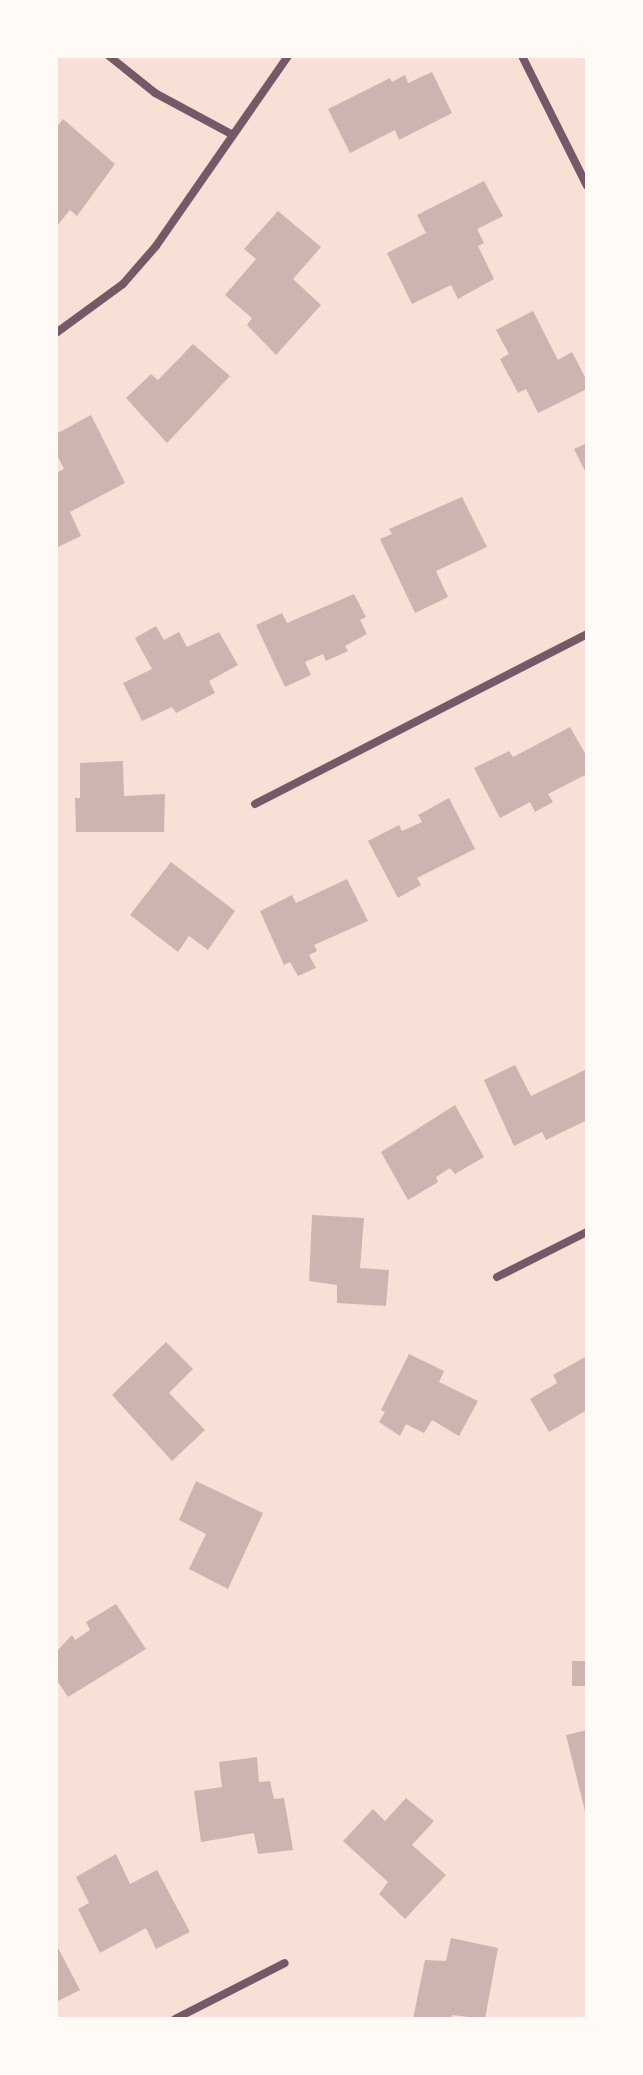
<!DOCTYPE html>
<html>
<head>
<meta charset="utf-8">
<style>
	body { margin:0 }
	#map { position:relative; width:643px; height:2075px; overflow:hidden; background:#f7e1d7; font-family:Karla,sans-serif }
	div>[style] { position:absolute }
	.building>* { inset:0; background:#ccb4b1; transform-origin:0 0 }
	.minor>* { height:8px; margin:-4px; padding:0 4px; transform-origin:4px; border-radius:4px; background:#755966 }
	span { translate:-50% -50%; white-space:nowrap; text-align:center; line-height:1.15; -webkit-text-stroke:8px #fffaf5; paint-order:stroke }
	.frame { position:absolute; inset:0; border:58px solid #fffaf5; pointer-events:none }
</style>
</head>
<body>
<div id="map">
	<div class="building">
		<i style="clip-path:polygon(432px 72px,452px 113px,399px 140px,395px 130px,350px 153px,328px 109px,390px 78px,392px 82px,405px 75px,408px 83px)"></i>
		<i style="clip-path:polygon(63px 119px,115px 164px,77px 216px,70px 210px,56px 227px,56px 128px)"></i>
		<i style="clip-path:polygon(484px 181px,503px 216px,477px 229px,484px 243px,478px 246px,494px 279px,458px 299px,451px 285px,412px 304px,387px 253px,426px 233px,417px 215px)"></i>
		<i style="clip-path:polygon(278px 211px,321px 247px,293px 279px,321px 305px,276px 355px,247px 325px,252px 318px,225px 295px,256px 259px,244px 249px)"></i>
		<i style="clip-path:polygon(533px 311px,558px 360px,572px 352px,587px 381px,587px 389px,538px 413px,526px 389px,518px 393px,500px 359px,509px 354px,496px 330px)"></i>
		<i style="clip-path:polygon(193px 344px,230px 376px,167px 443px,126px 398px,151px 374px,158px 380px)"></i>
		<i style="clip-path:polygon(91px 415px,125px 483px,70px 512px,81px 536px,56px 548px,56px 473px,64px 469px,56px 453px,56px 434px)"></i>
		<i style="clip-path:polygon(587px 443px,587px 475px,574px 449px)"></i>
		<i style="clip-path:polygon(462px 497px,487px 547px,436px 571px,448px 597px,415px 613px,380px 539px,392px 534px,389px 529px)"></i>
		<i style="clip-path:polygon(354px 594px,366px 617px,360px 620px,367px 634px,345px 646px,348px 651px,326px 661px,323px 654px,305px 662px,311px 675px,285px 687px,256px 625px,282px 613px,287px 623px)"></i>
		<i style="clip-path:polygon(156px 626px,164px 640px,179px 632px,187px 647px,219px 632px,238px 665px,209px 681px,215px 693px,176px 713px,172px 707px,142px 721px,123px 683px,152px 669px,135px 638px)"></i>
		<i style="clip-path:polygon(570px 727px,587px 757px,587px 774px,548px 794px,553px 802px,535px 812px,530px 802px,500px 818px,474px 768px,509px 751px,513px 757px)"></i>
		<i style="clip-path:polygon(123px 761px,124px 796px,165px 794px,164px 832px,76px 832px,75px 798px,80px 798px,80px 763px)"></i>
		<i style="clip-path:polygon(449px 798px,475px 849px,417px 878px,421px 885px,398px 898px,368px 841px,399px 825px,402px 831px,422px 822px,418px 815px)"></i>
		<i style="clip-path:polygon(171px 862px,235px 911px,208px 950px,189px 936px,178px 952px,130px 915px)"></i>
		<i style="clip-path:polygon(347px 879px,368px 921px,314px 945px,317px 951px,309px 955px,316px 968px,298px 976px,290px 962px,284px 965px,260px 911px,292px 895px,296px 903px)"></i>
		<i style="clip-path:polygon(515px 1065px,531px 1096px,587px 1069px,587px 1120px,546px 1140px,542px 1132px,514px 1146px,484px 1080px)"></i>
		<i style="clip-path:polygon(455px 1105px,484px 1157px,455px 1174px,450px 1168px,436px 1177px,438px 1182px,408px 1200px,381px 1152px)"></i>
		<i style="clip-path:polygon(312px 1215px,364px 1218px,360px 1268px,389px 1270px,386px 1306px,337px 1303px,337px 1285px,309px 1281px)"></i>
		<i style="clip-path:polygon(166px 1342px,193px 1369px,169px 1393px,205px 1430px,172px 1461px,112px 1395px)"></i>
		<i style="clip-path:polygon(409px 1354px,444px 1371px,439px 1382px,478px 1401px,459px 1436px,432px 1420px,424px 1433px,406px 1424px,400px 1436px,379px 1422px,385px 1412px,381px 1410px)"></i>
		<i style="clip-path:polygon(587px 1356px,587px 1410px,549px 1432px,530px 1399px,557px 1383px,553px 1375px)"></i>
		<i style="clip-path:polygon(196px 1481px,263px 1513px,228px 1589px,189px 1569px,206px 1534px,179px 1520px)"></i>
		<i style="clip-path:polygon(116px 1604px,146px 1649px,68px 1697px,56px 1679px,56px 1652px,72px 1635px,75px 1640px,90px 1630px,86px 1622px)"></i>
		<i style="left:572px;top:1661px;width:15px;height:25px"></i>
		<i style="clip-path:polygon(587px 1730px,587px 1815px,586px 1815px,566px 1735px)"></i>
		<i style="clip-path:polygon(257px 1757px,259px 1782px,270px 1781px,274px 1799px,284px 1798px,293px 1850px,258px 1854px,254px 1833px,201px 1842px,194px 1791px,222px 1787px,219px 1762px)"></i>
		<i style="clip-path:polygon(406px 1798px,434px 1821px,412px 1845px,446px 1875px,405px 1919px,379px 1894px,388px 1882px,343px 1841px,373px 1809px,385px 1821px)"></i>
		<i style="clip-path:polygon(116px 1854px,130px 1884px,157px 1870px,190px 1932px,156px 1949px,146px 1928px,100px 1953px,78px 1909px,89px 1903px,76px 1877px)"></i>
		<i style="clip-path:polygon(451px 1938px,498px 1948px,485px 2019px,452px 2015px,451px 2019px,413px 2019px,425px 1960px,446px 1961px)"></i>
		<i style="clip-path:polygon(56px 1944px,80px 1990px,56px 2002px)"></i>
	</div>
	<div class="minor">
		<i style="left:109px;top:56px;width:59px;rotate:38.8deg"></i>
		<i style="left:155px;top:93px;width:86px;rotate:28.3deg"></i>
		<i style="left:522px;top:56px;width:145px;rotate:63.4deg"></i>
		<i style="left:56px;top:333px;width:83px;rotate:-36.2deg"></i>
		<i style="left:123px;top:284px;width:50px;rotate:-49deg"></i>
		<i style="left:156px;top:246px;width:231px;rotate:-55.2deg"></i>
		<i style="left:255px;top:804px;width:373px;rotate:-27.1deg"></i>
		<i style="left:497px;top:1277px;width:101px;rotate:-26.6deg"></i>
		<i style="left:175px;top:2019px;width:123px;rotate:-27deg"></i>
	</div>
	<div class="frame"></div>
</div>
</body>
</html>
